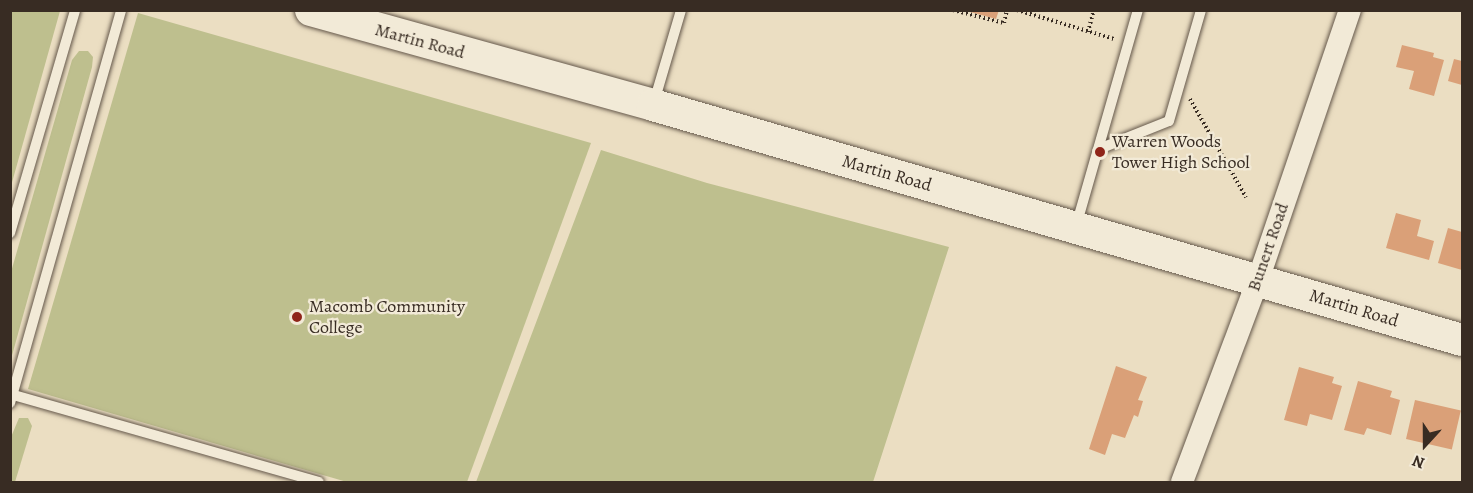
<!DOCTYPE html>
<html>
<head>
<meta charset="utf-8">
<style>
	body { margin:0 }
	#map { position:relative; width:1473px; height:493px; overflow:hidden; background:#ebdec2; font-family:Alegreya,serif }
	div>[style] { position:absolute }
	.green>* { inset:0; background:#bebf8e }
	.building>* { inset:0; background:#daa078; transform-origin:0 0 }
	.path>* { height:4px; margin-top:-2px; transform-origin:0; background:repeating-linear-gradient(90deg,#382c23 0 1.5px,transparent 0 4.5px) }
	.roads { filter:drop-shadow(0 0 2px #65584b) drop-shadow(0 0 2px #65584b) }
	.lane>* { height:10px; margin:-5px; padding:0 5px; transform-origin:5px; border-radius:5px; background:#f2ead7 }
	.street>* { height:22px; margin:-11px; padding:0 11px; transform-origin:11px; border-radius:11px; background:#f2ead7 }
	.secondary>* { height:32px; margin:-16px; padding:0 16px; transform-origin:16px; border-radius:16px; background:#f2ead7 }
	.dots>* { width:16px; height:16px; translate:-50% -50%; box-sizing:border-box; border:3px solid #f2ead7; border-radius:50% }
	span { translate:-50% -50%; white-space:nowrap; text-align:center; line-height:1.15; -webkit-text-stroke:4.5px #f2ead7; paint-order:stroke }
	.street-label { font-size:18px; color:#382c23 }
	.poi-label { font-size:18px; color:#382c23 }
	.left { translate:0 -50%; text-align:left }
	.frame { position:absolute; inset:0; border:12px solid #382c23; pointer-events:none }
	.north { position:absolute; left:1395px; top:415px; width:60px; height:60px; -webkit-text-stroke:4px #f2ead7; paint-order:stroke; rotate:201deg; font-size:16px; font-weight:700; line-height:24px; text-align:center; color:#382c23 }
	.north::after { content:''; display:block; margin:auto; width:21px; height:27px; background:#382c23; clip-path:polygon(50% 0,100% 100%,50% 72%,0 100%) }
</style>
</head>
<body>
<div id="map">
	<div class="green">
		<i style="clip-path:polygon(11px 10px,60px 11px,11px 186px,10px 11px)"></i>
		<i style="clip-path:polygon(138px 13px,591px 143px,467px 482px,347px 482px,28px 389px)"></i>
		<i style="clip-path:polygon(79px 51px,88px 51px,93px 57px,92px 67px,11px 359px,11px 272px,72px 60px)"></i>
		<i style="clip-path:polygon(601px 150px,707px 183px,949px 247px,873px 482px,476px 482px)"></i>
		<i style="clip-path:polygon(19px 418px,28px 418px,32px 426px,15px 482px,11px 482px,11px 437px)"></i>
	</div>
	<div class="building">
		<i style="clip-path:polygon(963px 10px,999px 10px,996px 19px)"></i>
		<i style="clip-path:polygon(1402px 45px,1434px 53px,1433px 57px,1444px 60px,1434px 96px,1409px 89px,1414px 71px,1396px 67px)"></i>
		<i style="clip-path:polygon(1454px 59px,1462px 61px,1462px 85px,1448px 81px)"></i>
		<i style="clip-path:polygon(1396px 213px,1421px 220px,1417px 236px,1434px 241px,1429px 260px,1386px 248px)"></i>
		<i style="clip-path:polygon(1448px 228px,1462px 232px,1462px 270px,1438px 263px)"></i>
		<i style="clip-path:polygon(1116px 366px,1147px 377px,1138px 400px,1143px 401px,1138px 417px,1134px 415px,1125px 438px,1112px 434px,1105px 455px,1089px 449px)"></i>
		<i style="clip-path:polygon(1299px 367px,1334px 377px,1332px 383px,1342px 386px,1332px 420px,1310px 414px,1307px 426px,1284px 420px)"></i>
		<i style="clip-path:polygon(1358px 381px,1392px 391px,1390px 397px,1400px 400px,1391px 435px,1367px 428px,1364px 435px,1344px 430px)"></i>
		<i style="left:1415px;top:400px;width:47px;height:40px;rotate:13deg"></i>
	</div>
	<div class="path">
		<i style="left:953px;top:10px;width:53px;rotate:14.3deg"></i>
		<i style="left:1004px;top:23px;width:13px;rotate:-77deg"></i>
		<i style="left:1017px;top:10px;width:101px;rotate:16.6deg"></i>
		<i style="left:1088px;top:32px;width:23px;rotate:-75deg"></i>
		<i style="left:1190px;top:99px;width:113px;rotate:60.3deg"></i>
	</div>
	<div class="roads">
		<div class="lane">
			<i style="left:654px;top:102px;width:96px;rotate:-73.6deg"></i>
			<i style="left:1099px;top:149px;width:75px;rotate:-21.8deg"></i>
			<i style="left:1169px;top:121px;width:116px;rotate:-73.9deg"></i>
			<i style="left:1076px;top:226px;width:225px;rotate:-74deg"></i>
			<i style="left:10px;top:233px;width:232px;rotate:-73.7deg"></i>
			<i style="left:10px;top:394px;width:321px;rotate:15.9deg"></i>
			<i style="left:10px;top:403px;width:408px;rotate:-74.2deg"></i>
		</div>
		<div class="street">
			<i style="left:1182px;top:482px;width:216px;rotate:-69.4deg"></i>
			<i style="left:1258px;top:280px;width:285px;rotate:-71.2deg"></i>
		</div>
		<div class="secondary">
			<i style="left:311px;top:10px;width:355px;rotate:15.5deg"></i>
			<i style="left:653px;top:105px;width:842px;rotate:16.2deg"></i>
		</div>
	</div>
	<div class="dots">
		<i style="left:1100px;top:152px;background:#8f2418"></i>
		<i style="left:297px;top:317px;background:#8f2418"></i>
	</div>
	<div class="street-label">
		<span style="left:420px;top:41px;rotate:15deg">Martin Road</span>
		<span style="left:887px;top:173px;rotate:16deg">Martin Road</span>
		<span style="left:1268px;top:247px;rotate:-71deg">Bunert Road</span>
		<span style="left:1354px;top:308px;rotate:17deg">Martin Road</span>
	</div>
	<div class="poi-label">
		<span class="left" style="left:1112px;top:152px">Warren Woods<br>Tower High School</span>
		<span class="left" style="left:309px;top:317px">Macomb Community<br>College</span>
	</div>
	<div class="frame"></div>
	<div class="north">N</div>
</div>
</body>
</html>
